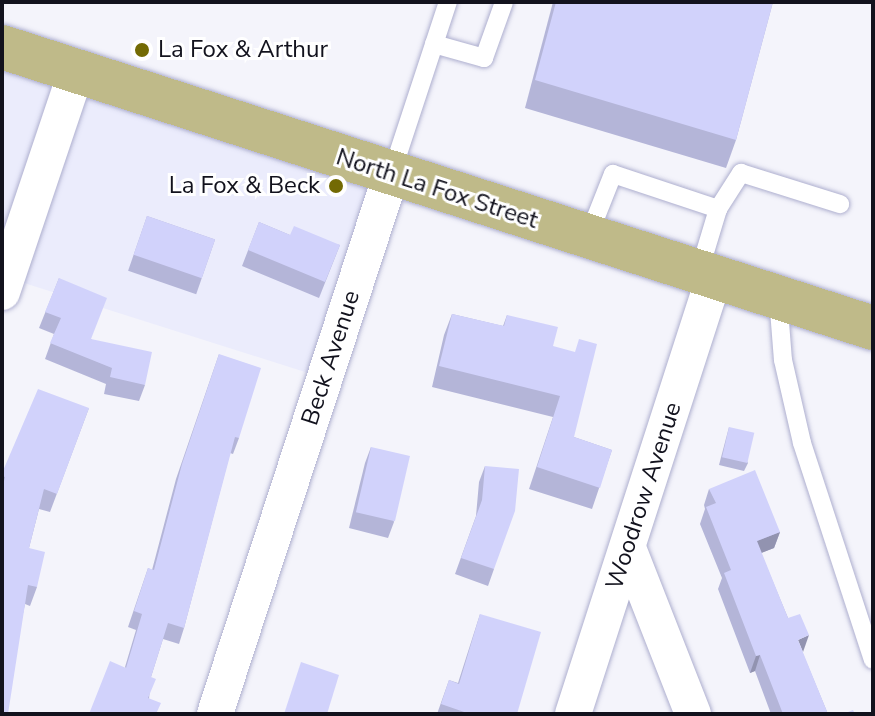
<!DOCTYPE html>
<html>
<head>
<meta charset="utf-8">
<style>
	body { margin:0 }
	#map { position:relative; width:875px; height:716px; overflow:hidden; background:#f4f4fb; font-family:"Nunito Sans",sans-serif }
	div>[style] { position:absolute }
	.built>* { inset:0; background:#ebecfc }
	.roads { filter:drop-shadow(0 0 2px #aeafcf) drop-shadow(0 0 2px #aeafcf) }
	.service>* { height:18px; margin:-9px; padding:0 9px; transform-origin:9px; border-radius:9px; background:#fff }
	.minor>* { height:36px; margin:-18px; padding:0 18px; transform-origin:18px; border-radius:18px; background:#fff }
	.primary>* { height:44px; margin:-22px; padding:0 22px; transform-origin:22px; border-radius:22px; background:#bfba89 }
	.wall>* { inset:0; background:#b4b5d8; transform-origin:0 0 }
	.shaded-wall>* { inset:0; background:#9293b0 }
	.building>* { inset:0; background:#d1d2fb; transform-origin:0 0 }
	.dots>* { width:22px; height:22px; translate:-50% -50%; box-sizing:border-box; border:4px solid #fff; border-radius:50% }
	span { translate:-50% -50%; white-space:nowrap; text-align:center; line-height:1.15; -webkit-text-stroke:6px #fff; paint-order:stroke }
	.poi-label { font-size:24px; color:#12121d }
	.left { translate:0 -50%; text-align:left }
	.right { translate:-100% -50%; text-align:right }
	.street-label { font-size:24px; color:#12121d }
	.frame { position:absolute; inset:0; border:4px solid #12121d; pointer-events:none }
</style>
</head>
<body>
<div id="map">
	<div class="built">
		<i style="clip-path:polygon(2px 52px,394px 181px,327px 379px,2px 276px)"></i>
	</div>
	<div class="roads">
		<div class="service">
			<i style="left:434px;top:44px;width:52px;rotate:15.6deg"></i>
			<i style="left:484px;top:58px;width:59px;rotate:-70.3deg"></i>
			<i style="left:392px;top:172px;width:179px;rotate:-71.8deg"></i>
			<i style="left:588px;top:237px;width:68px;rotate:-68.4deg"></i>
			<i style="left:613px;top:174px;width:111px;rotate:18.4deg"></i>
			<i style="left:699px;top:272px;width:66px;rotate:-73.2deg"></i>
			<i style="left:718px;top:209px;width:43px;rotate:-57.4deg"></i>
			<i style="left:741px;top:173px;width:104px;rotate:17.4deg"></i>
			<i style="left:778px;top:297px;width:63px;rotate:85.5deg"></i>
			<i style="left:783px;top:360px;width:85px;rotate:77.1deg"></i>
			<i style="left:802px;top:443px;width:228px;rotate:71.9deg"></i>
		</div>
		<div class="minor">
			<i style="left:2px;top:292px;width:232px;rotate:-71.4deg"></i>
			<i style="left:628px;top:548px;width:178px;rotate:68.6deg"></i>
			<i style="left:215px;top:714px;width:567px;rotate:-71.92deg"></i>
			<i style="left:573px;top:714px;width:459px;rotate:-72.1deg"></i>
		</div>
		<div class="primary">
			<i style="left:2px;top:47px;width:915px;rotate:17.88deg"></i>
		</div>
	</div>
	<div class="wall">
		<i style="clip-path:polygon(553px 2px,773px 2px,736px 140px,726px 168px,525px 108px)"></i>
		<i style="left:147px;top:216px;width:72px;height:58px;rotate:19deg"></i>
		<i style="clip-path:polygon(259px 222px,290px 235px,340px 245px,319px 298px,242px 266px)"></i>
		<i style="clip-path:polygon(59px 278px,91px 339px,145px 385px,139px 401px,104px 394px,106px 384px,45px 359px,54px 334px,39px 328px)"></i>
		<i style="clip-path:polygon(452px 314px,503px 326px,507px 315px,553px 346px,574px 437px,612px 450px,592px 509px,529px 489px,553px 417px,432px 387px,444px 335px)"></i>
		<i style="clip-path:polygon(219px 354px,239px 438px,233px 454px,230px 453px,184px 628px,179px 644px,163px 639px,151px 677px,149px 699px,157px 714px,125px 667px,136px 630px,128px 627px,148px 568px,152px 570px,176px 479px)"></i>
		<i style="clip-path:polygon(89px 408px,50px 512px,39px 509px,29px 548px,37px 587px,30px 606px,25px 604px,2px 714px,2px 473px)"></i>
		<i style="clip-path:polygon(729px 427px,748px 463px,744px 471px,719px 465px)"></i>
		<i style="clip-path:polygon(371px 447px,394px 522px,388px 538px,349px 528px,365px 463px)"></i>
		<i style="clip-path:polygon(485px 466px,494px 569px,488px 586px,455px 574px,476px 516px,479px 482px)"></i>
		<i style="clip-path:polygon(709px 489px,780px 532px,774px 548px,761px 553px,828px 714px,771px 714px,755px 671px,750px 673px,718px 589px,722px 578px,700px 524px,705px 509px,704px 505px)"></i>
		<i style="clip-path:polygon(480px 614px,517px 714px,437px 714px,449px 680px,458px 683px)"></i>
	</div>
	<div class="shaded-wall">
		<i style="clip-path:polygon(780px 532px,774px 548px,751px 557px,757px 541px)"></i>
		<i style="clip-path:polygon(809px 635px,803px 652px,798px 640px)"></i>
		<i style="clip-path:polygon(760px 655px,755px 671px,750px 673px,756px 656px)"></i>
	</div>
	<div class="building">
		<i style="clip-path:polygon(556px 2px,773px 2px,736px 140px,535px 80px)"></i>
		<i style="left:147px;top:216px;width:72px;height:41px;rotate:19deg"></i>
		<i style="clip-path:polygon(259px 222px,290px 235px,294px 226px,340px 245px,325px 282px,248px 250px)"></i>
		<i style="clip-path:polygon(59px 278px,107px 298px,91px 339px,152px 352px,145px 385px,110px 377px,112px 368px,50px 343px,61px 318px,45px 312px)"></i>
		<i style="clip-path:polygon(452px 314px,504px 326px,507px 315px,558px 327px,553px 346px,575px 352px,579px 339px,597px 344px,574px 437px,612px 450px,600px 488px,537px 467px,560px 396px,439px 366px)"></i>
		<i style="clip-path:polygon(219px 354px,261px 368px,239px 438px,235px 437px,184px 628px,168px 623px,151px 677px,156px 679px,148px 698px,161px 703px,156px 714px,89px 714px,110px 661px,126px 668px,142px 614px,134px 611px,148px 568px,154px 570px,182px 464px)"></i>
		<i style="clip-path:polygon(38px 389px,89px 408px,57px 494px,44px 489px,29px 548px,45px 552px,37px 587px,28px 585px,8px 714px,2px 714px,2px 489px,5px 477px,2px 476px,2px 473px)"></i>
		<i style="left:729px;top:427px;width:26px;height:31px;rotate:13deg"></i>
		<i style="left:371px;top:447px;width:40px;height:67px;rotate:13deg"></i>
		<i style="clip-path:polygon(485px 466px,519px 469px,515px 511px,494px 569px,461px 558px,482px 500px)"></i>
		<i style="clip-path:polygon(755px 470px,780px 532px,757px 541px,788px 618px,800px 614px,809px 635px,798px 640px,828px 714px,783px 714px,760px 655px,756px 656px,724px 573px,731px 570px,706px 507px,716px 503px,709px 489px)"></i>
		<i style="clip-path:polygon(480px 614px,541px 632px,517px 714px,470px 714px,441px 704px,449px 680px,459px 684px)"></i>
		<i style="clip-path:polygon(301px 662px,339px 675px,327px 714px,284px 714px)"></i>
		<i style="clip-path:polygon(853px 710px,855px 714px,843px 714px)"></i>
	</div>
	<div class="dots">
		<i style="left:142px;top:50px;background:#736a04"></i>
		<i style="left:336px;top:186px;background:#736a04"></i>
	</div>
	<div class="poi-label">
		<span class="left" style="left:158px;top:50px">La Fox &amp; Arthur</span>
		<span class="right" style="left:320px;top:186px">La Fox &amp; Beck</span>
	</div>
	<div class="street-label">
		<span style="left:437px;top:189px;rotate:18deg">North La Fox Street</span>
		<span style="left:331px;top:358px;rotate:-72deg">Beck Avenue</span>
		<span style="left:644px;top:496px;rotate:-72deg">Woodrow Avenue</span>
	</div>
	<div class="frame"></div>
</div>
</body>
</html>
